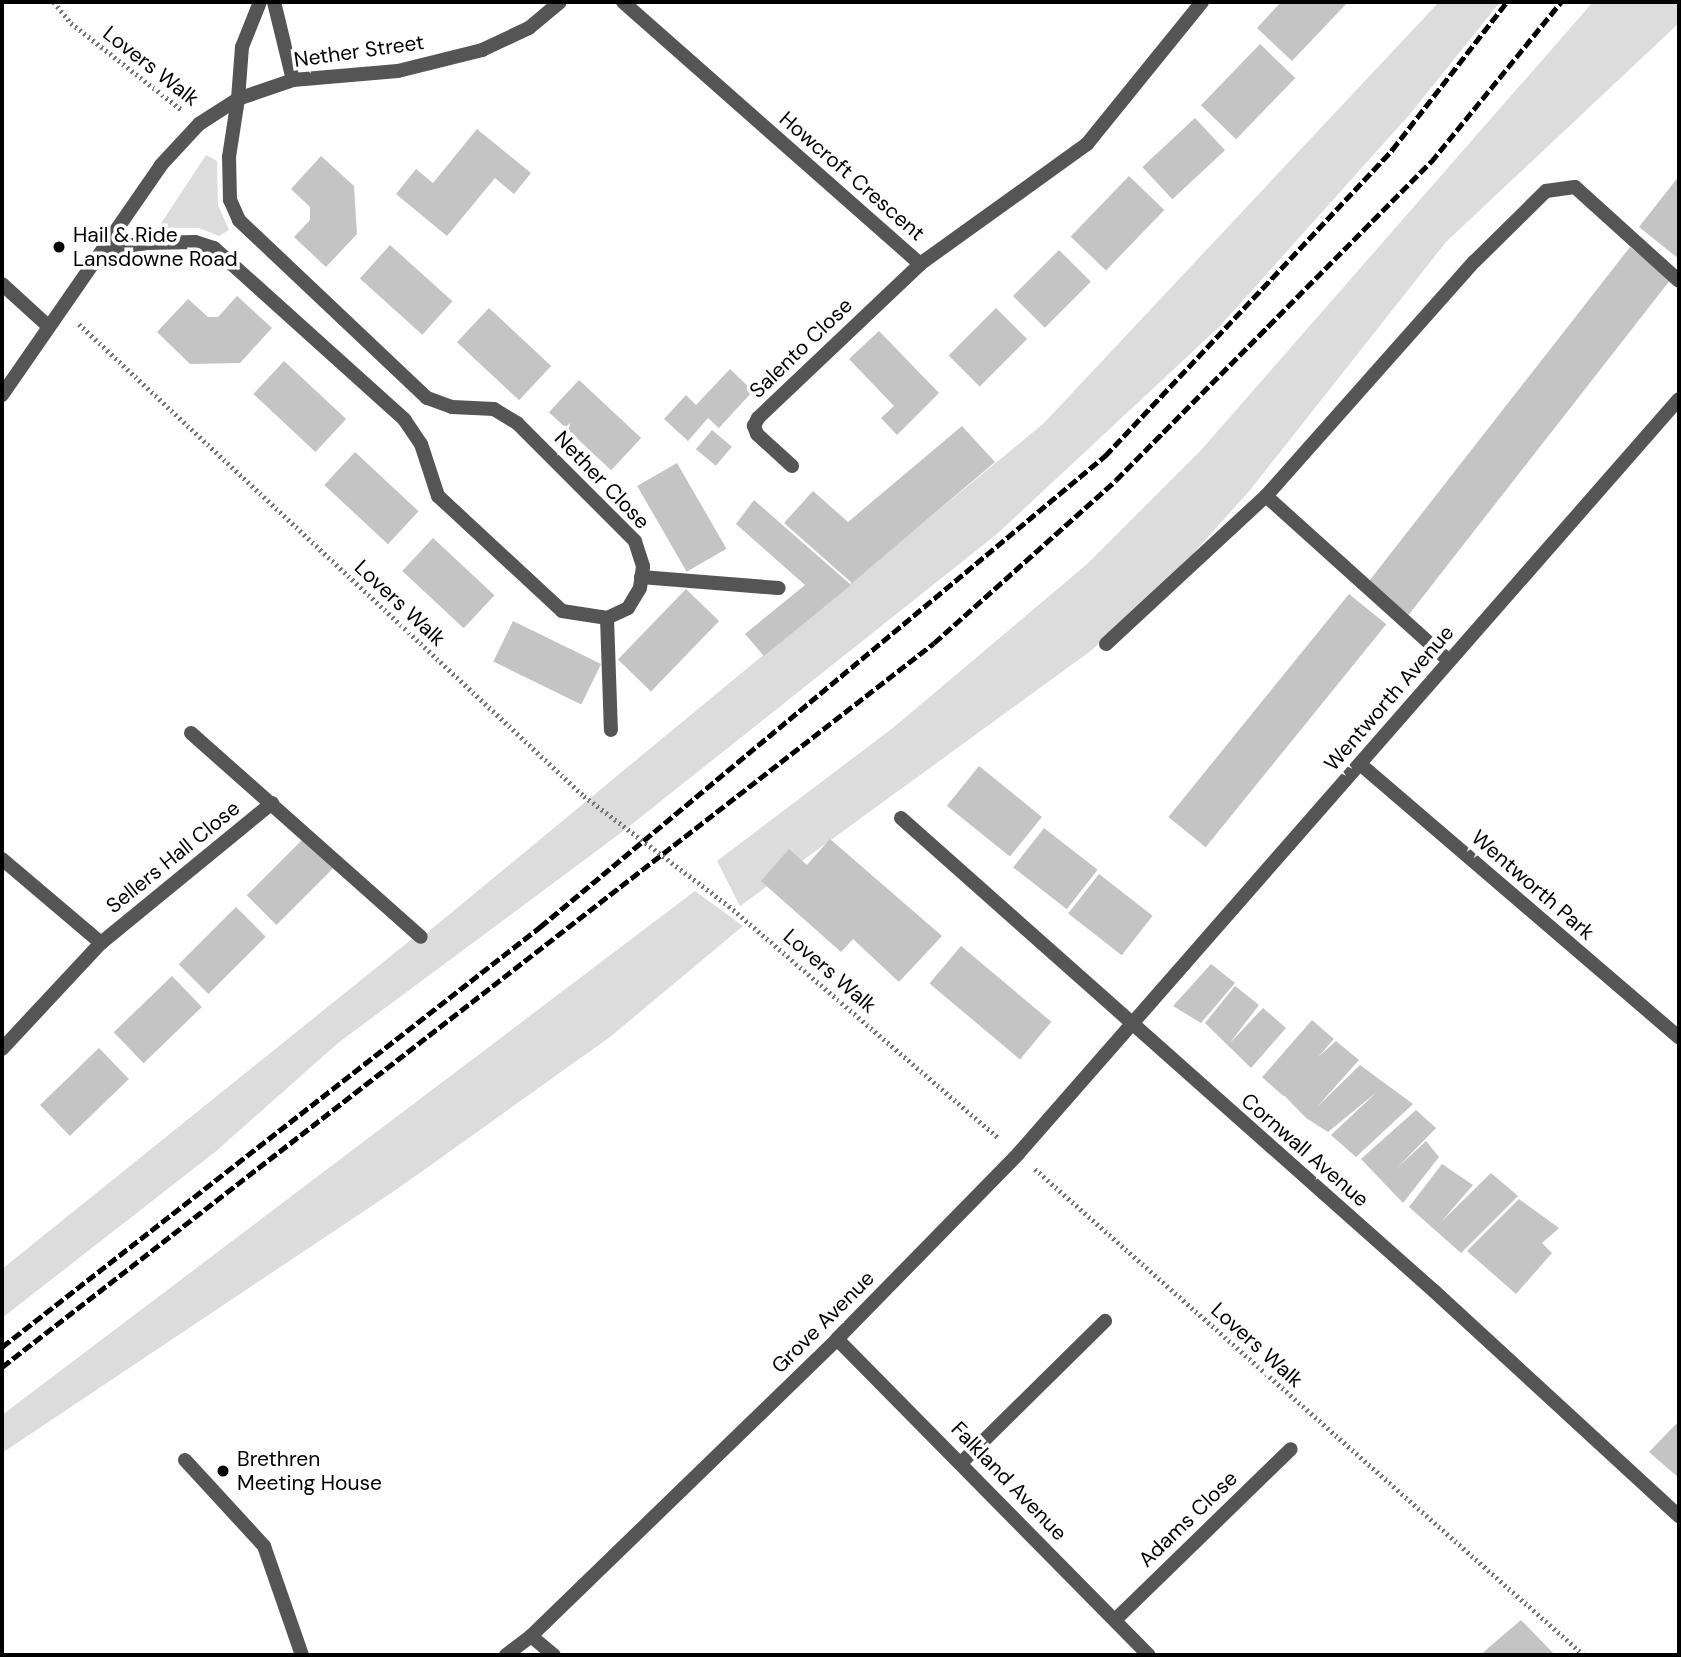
<!DOCTYPE html>
<html>
<head>
<meta charset="utf-8">
<style>
	body { margin:0 }
	#map { position:relative; width:1681px; height:1657px; overflow:hidden; background:#fff; font-family:"DM Sans",sans-serif }
	div>[style] { position:absolute }
	.green>* { inset:0; background:#dcdcdc }
	.building>* { inset:0; background:#c4c4c4; transform-origin:0 0 }
	.path>* { height:4.5px; margin-top:-2.25px; transform-origin:0; background:repeating-linear-gradient(90deg,#777 0 2px,transparent 0 5.5px) }
	.service>* { height:14px; margin:-7px; padding:0 7px; transform-origin:7px; border-radius:7px; background:#555 }
	.minor>* { height:14px; margin:-7px; padding:0 7px; transform-origin:7px; border-radius:7px; background:#555 }
	.tertiary>* { height:14px; margin:-7px; padding:0 7px; transform-origin:7px; border-radius:7px; background:#555 }
	.rail>* { height:5px; margin-top:-2.5px; transform-origin:0; background:repeating-linear-gradient(90deg,#000 0 10px,transparent 0 13.5px) }
	.path-bridge>* { height:4.5px; margin-top:-2.25px; transform-origin:0; background:repeating-linear-gradient(90deg,#777 0 2px,transparent 0 5.5px) }
	.dots>* { width:19px; height:19px; translate:-50% -50%; box-sizing:border-box; border:4px solid #fff; border-radius:50% }
	span { translate:-50% -50%; white-space:nowrap; text-align:center; line-height:1.15; -webkit-text-stroke:7px #fff; paint-order:stroke }
	.street-label { font-size:21px; color:#000 }
	.poi-label { font-size:21px; color:#000 }
	.left { translate:0 -50%; text-align:left }
	.frame { position:absolute; inset:0; border:4px solid #000; pointer-events:none }
</style>
</head>
<body>
<div id="map">
	<div class="green">
		<i style="clip-path:polygon(1439px 2px,1500px 2px,1410px 114px,1219px 327px,997px 534px,622px 832px,338px 1043px,215px 1152px,2px 1318px,2px 1269px,417px 935px,422px 937px,1044px 423px)"></i>
		<i style="clip-path:polygon(1593px 2px,1679px 2px,1679px 23px,1446px 242px,1250px 490px,1181px 567px,1092px 650px,740px 906px,717px 861px,894px 727px,1086px 565px,1202px 449px)"></i>
		<i style="clip-path:polygon(206px 155px,217px 161px,218px 205px,229px 230px,219px 236px,199px 228px,158px 228px)"></i>
		<i style="clip-path:polygon(695px 891px,743px 926px,610px 1037px,400px 1187px,2px 1453px,2px 1415px)"></i>
	</div>
	<div class="building">
		<i style="clip-path:polygon(1281px 2px,1348px 2px,1292px 61px,1257px 28px)"></i>
		<i style="left:1260px;top:44px;width:49px;height:85px;rotate:44deg"></i>
		<i style="left:1195px;top:118px;width:44px;height:72px;rotate:47deg"></i>
		<i style="clip-path:polygon(477px 129px,531px 173px,514px 194px,495px 178px,447px 236px,396px 194px,416px 169px,433px 183px)"></i>
		<i style="clip-path:polygon(321px 156px,354px 186px,357px 234px,326px 267px,294px 237px,310px 220px,310px 207px,291px 189px)"></i>
		<i style="left:1129px;top:176px;width:49px;height:84px;rotate:44deg"></i>
		<i style="clip-path:polygon(1679px 176px,1679px 259px,1639px 227px)"></i>
		<i style="left:390px;top:245px;width:84px;height:45px;rotate:42deg"></i>
		<i style="left:1630px;top:247px;width:52px;height:426px;rotate:38deg"></i>
		<i style="left:1059px;top:250px;width:45px;height:65px;rotate:45deg"></i>
		<i style="clip-path:polygon(237px 296px,272px 328px,240px 363px,190px 364px,157px 332px,188px 299px,208px 317px,218px 317px)"></i>
		<i style="left:489px;top:308px;width:85px;height:47px;rotate:43deg"></i>
		<i style="left:996px;top:308px;width:44px;height:67px;rotate:45deg"></i>
		<i style="clip-path:polygon(879px 331px,939px 393px,897px 435px,881px 418px,894px 406px,849px 359px)"></i>
		<i style="left:284px;top:361px;width:85px;height:45px;rotate:43deg"></i>
		<i style="clip-path:polygon(730px 369px,753px 391px,719px 428px,708px 418px,688px 441px,664px 419px,686px 395px,696px 405px)"></i>
		<i style="left:579px;top:380px;width:85px;height:44px;rotate:43deg"></i>
		<i style="clip-path:polygon(962px 426px,995px 462px,852px 583px,784px 523px,813px 491px,848px 522px)"></i>
		<i style="left:712px;top:430px;width:26px;height:25px;rotate:40deg"></i>
		<i style="left:355px;top:452px;width:87px;height:45px;rotate:43deg"></i>
		<i style="left:677px;top:463px;width:99px;height:46px;rotate:60deg"></i>
		<i style="clip-path:polygon(754px 500px,851px 585px,764px 656px,745px 634px,805px 585px,736px 524px)"></i>
		<i style="left:433px;top:538px;width:84px;height:45px;rotate:43deg"></i>
		<i style="left:686px;top:589px;width:46px;height:98px;rotate:44deg"></i>
		<i style="left:1349px;top:594px;width:48px;height:287px;rotate:39deg"></i>
		<i style="left:513px;top:621px;width:98px;height:45px;rotate:26deg"></i>
		<i style="left:979px;top:766px;width:81px;height:51px;rotate:39deg"></i>
		<i style="left:1044px;top:828px;width:68px;height:50px;rotate:38deg"></i>
		<i style="left:304px;top:838px;width:42px;height:81px;rotate:45deg"></i>
		<i style="clip-path:polygon(830px 839px,942px 936px,899px 982px,853px 939px,841px 952px,761px 881px,789px 849px,807px 865px)"></i>
		<i style="left:1099px;top:874px;width:68px;height:50px;rotate:38deg"></i>
		<i style="left:236px;top:907px;width:42px;height:81px;rotate:45deg"></i>
		<i style="left:961px;top:946px;width:118px;height:49px;rotate:40deg"></i>
		<i style="clip-path:polygon(1211px 964px,1235px 983px,1201px 1023px,1173px 1006px)"></i>
		<i style="left:172px;top:976px;width:43px;height:81px;rotate:46deg"></i>
		<i style="clip-path:polygon(1235px 986px,1259px 1005px,1229px 1044px,1263px 1008px,1286px 1028px,1251px 1068px,1205px 1023px)"></i>
		<i style="left:1312px;top:1020px;width:29px;height:76px;rotate:41deg"></i>
		<i style="clip-path:polygon(1336px 1041px,1359px 1060px,1317px 1107px,1360px 1065px,1413px 1104px,1356px 1157px,1331px 1135px,1378px 1091px,1328px 1132px,1306px 1118px,1280px 1091px)"></i>
		<i style="left:99px;top:1048px;width:43px;height:82px;rotate:46deg"></i>
		<i style="clip-path:polygon(1416px 1110px,1436px 1128px,1397px 1168px,1426px 1141px,1439px 1157px,1403px 1203px,1361px 1159px)"></i>
		<i style="clip-path:polygon(1442px 1164px,1473px 1185px,1441px 1222px,1491px 1173px,1518px 1196px,1461px 1253px,1409px 1207px)"></i>
		<i style="clip-path:polygon(1519px 1199px,1559px 1228px,1542px 1243px,1552px 1253px,1516px 1294px,1467px 1251px)"></i>
		<i style="clip-path:polygon(1679px 1421px,1679px 1478px,1649px 1452px)"></i>
		<i style="clip-path:polygon(1521px 1620px,1555px 1655px,1480px 1655px)"></i>
	</div>
	<div class="path">
		<i style="left:54px;top:2px;width:27px;rotate:51deg"></i>
		<i style="left:71px;top:23px;width:141px;rotate:38.1deg"></i>
		<i style="left:79px;top:324px;width:691px;rotate:43.07deg"></i>
		<i style="left:729px;top:906px;width:356px;rotate:40.7deg"></i>
		<i style="left:1035px;top:1169px;width:733px;rotate:41.52deg"></i>
	</div>
	<div class="service">
		<i style="left:1266px;top:496px;width:246px;rotate:42deg"></i>
		<i style="left:641px;top:577px;width:138px;rotate:4.6deg"></i>
		<i style="left:607px;top:618px;width:112px;rotate:88deg"></i>
		<i style="left:1106px;top:644px;width:218px;rotate:-42.8deg"></i>
		<i style="left:1266px;top:496px;width:314px;rotate:-48.4deg"></i>
		<i style="left:1475px;top:261px;width:100px;rotate:-44.6deg"></i>
		<i style="left:1546px;top:191px;width:29px;rotate:-8deg"></i>
		<i style="left:1575px;top:187px;width:140px;rotate:42.1deg"></i>
		<i style="left:185px;top:1460px;width:117px;rotate:47.4deg"></i>
		<i style="left:264px;top:1546px;width:115px;rotate:70.8deg"></i>
		<i style="left:962px;top:1462px;width:201px;rotate:-44.6deg"></i>
		<i style="left:1115px;top:1620px;width:245px;rotate:-44.2deg"></i>
	</div>
	<div class="minor">
		<i style="left:274px;top:2px;width:80px;rotate:76.3deg"></i>
		<i style="left:623px;top:2px;width:396px;rotate:41.4deg"></i>
		<i style="left:920px;top:264px;width:206px;rotate:-35.7deg"></i>
		<i style="left:1087px;top:144px;width:183px;rotate:-51deg"></i>
		<i style="left:103px;top:250px;width:44px;rotate:-9.2deg"></i>
		<i style="left:146px;top:243px;width:49px;rotate:-1.2deg"></i>
		<i style="left:195px;top:242px;width:20px;rotate:18deg"></i>
		<i style="left:214px;top:248px;width:256px;rotate:42deg"></i>
		<i style="left:404px;top:419px;width:30px;rotate:56deg"></i>
		<i style="left:421px;top:444px;width:55px;rotate:71.9deg"></i>
		<i style="left:438px;top:496px;width:169px;rotate:42.8deg"></i>
		<i style="left:562px;top:611px;width:46px;rotate:8.8deg"></i>
		<i style="left:607px;top:618px;width:23px;rotate:-25deg"></i>
		<i style="left:628px;top:608px;width:23px;rotate:-59deg"></i>
		<i style="left:640px;top:588px;width:22px;rotate:-82deg"></i>
		<i style="left:643px;top:566px;width:26px;rotate:-108deg"></i>
		<i style="left:635px;top:541px;width:167px;rotate:-135deg"></i>
		<i style="left:517px;top:423px;width:27px;rotate:-149deg"></i>
		<i style="left:494px;top:409px;width:42px;rotate:-177.3deg"></i>
		<i style="left:452px;top:407px;width:27px;rotate:-160deg"></i>
		<i style="left:427px;top:398px;width:259px;rotate:-136.6deg"></i>
		<i style="left:239px;top:220px;width:22px;rotate:-114deg"></i>
		<i style="left:230px;top:200px;width:43px;rotate:-91.3deg"></i>
		<i style="left:229px;top:157px;width:59px;rotate:-81.2deg"></i>
		<i style="left:2px;top:284px;width:61px;rotate:42.3deg"></i>
		<i style="left:792px;top:466px;width:47px;rotate:-137.6deg"></i>
		<i style="left:757px;top:434px;width:9px;rotate:-111deg"></i>
		<i style="left:754px;top:426px;width:9px;rotate:-63deg"></i>
		<i style="left:758px;top:418px;width:224px;rotate:-43.5deg"></i>
		<i style="left:191px;top:733px;width:307px;rotate:41.6deg"></i>
		<i style="left:1360px;top:764px;width:420px;rotate:40.6deg"></i>
		<i style="left:901px;top:818px;width:713px;rotate:41.59deg"></i>
		<i style="left:1434px;top:1291px;width:333px;rotate:42.6deg"></i>
		<i style="left:2px;top:859px;width:130px;rotate:40.3deg"></i>
		<i style="left:101px;top:943px;width:221px;rotate:-39.3deg"></i>
		<i style="left:2px;top:1049px;width:145px;rotate:-47deg"></i>
		<i style="left:837px;top:1339px;width:444px;rotate:45.4deg"></i>
		<i style="left:531px;top:1636px;width:426px;rotate:-44.1deg"></i>
		<i style="left:837px;top:1339px;width:259px;rotate:-45.6deg"></i>
		<i style="left:1018px;top:1154px;width:1003px;rotate:-48.8deg"></i>
		<i style="left:506px;top:1655px;width:31px;rotate:-37deg"></i>
		<i style="left:531px;top:1636px;width:30px;rotate:40deg"></i>
	</div>
	<div class="tertiary">
		<i style="left:238px;top:99px;width:52px;rotate:-85.6deg"></i>
		<i style="left:242px;top:47px;width:48px;rotate:-68.2deg"></i>
		<i style="left:2px;top:395px;width:280px;rotate:-55.3deg"></i>
		<i style="left:161px;top:165px;width:56px;rotate:-47.2deg"></i>
		<i style="left:199px;top:124px;width:46px;rotate:-32.7deg"></i>
		<i style="left:238px;top:99px;width:58px;rotate:-19.1deg"></i>
		<i style="left:293px;top:80px;width:105px;rotate:-4.9deg"></i>
		<i style="left:398px;top:71px;width:87px;rotate:-14deg"></i>
		<i style="left:482px;top:50px;width:52px;rotate:-25.1deg"></i>
		<i style="left:529px;top:28px;width:40px;rotate:-40deg"></i>
	</div>
	<div class="rail">
		<i style="left:2px;top:1347px;width:683px;rotate:-37.98deg"></i>
		<i style="left:540px;top:927px;width:736px;rotate:-39.82deg"></i>
		<i style="left:1105px;top:456px;width:420px;rotate:-46.8deg"></i>
		<i style="left:1392px;top:150px;width:187px;rotate:-52.2deg"></i>
		<i style="left:2px;top:1367px;width:1180px;rotate:-37.84deg"></i>
		<i style="left:934px;top:643px;width:244px;rotate:-41.8deg"></i>
		<i style="left:1116px;top:480px;width:448px;rotate:-45.3deg"></i>
		<i style="left:1431px;top:162px;width:206px;rotate:-50.9deg"></i>
	</div>
	<div class="path-bridge">
		<i style="left:584px;top:796px;width:182px;rotate:37.2deg"></i>
	</div>
	<div class="dots">
		<i style="left:59px;top:247px;background:#000"></i>
		<i style="left:223px;top:1471px;background:#000"></i>
	</div>
	<div class="street-label">
		<span style="left:359px;top:51px;rotate:-8deg">Nether Street</span>
		<span style="left:151px;top:66px;rotate:38deg">Lovers Walk</span>
		<span style="left:852px;top:176px;rotate:41deg">Howcroft Crescent</span>
		<span style="left:801px;top:348px;rotate:-44deg">Salento Close</span>
		<span style="left:602px;top:480px;rotate:46deg">Nether Close</span>
		<span style="left:400px;top:603px;rotate:43deg">Lovers Walk</span>
		<span style="left:1389px;top:698px;rotate:-49deg">Wentworth Avenue</span>
		<span style="left:173px;top:857px;rotate:-39deg">Sellers Hall Close</span>
		<span style="left:1533px;top:885px;rotate:41deg">Wentworth Park</span>
		<span style="left:830px;top:971px;rotate:41deg">Lovers Walk</span>
		<span style="left:1305px;top:1150px;rotate:41deg">Cornwall Avenue</span>
		<span style="left:823px;top:1322px;rotate:-45deg">Grove Avenue</span>
		<span style="left:1257px;top:1345px;rotate:42deg">Lovers Walk</span>
		<span style="left:1009px;top:1481px;rotate:46deg">Falkland Avenue</span>
		<span style="left:1188px;top:1519px;rotate:-44deg">Adams Close</span>
	</div>
	<div class="poi-label">
		<span class="left" style="left:73px;top:247px">Hail &amp; Ride<br>Lansdowne Road</span>
		<span class="left" style="left:237px;top:1471px">Brethren<br>Meeting House</span>
	</div>
	<div class="frame"></div>
</div>
</body>
</html>
